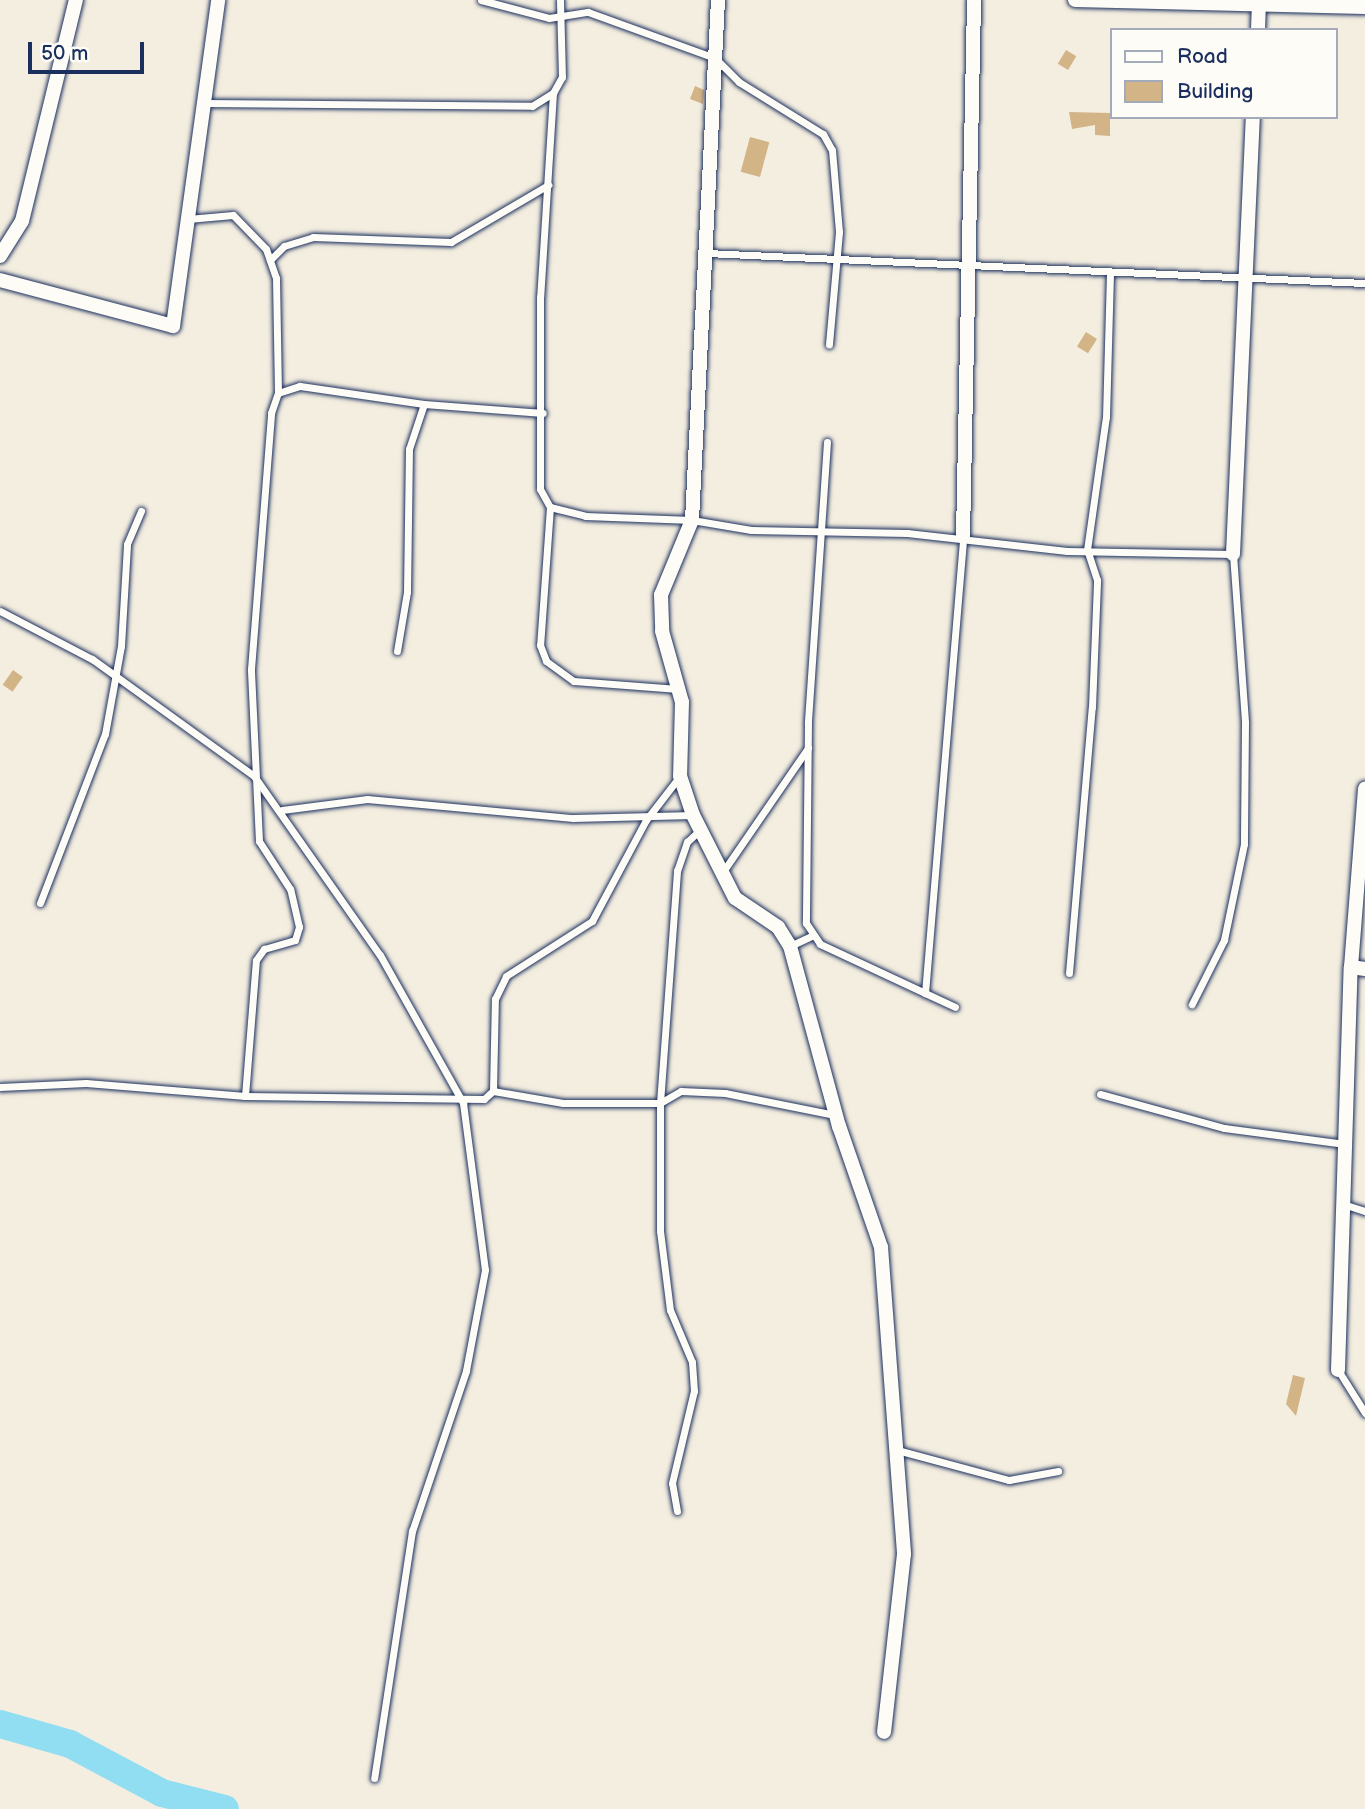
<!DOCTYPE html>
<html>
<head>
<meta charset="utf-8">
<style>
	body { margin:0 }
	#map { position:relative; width:1365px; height:1809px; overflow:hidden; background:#f4eee0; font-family:"Balsamiq Sans",sans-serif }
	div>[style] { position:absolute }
	.river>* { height:28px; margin:-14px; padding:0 14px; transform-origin:14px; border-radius:14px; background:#91ddf1 }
	.building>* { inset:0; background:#d2b486; transform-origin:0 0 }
	.roads { filter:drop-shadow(0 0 2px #1b2f5e) drop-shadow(0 0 2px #1b2f5e) }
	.lane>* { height:7px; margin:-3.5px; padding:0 3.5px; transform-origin:3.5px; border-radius:3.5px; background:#fdfcf7 }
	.street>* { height:14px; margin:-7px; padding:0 7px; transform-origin:7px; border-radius:7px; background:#fdfcf7 }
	span { translate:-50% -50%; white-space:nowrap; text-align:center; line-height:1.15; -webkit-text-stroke:5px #fdfcf7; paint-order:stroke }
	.legend { position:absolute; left:1110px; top:28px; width:228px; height:91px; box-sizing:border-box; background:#fdfcf7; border:2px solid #a3aaba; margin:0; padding:9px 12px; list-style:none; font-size:21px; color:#1b2f5e }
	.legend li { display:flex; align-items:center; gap:14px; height:35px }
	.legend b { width:35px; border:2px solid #a3aaba }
	.scale { position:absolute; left:28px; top:42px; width:116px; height:32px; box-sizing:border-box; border:4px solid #1b2f5e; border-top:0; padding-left:9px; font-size:21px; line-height:24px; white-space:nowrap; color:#1b2f5e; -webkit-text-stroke:5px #fdfcf7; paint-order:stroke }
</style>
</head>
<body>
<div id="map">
	<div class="river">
		<i style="left:0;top:1724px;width:73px;rotate:15.9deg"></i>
		<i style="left:70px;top:1744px;width:104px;rotate:28deg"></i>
		<i style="left:162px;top:1793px;width:65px;rotate:14.3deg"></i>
	</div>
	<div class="building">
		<i style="left:1066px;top:50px;width:12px;height:16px;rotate:31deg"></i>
		<i style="clip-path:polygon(695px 86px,704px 90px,703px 104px,690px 99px)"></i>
		<i style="clip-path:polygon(1069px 112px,1110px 113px,1110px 136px,1095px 135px,1095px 125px,1072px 129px)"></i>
		<i style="left:750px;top:137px;width:20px;height:36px;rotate:15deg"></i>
		<i style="left:1086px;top:332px;width:13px;height:17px;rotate:32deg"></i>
		<i style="left:13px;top:670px;width:12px;height:18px;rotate:35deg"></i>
		<i style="clip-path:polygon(1293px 1375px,1305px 1378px,1296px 1416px,1286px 1404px)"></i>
	</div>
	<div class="roads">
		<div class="lane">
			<i style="left:481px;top:0;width:70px;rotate:14.8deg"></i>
			<i style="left:549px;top:18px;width:39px;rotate:-9deg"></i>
			<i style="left:588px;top:12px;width:135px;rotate:19.9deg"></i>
			<i style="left:715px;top:58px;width:34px;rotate:45deg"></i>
			<i style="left:739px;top:82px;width:99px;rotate:31.8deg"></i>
			<i style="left:823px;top:134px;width:18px;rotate:61deg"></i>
			<i style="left:832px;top:150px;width:82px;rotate:85.1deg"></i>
			<i style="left:839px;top:232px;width:113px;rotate:95.1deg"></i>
			<i style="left:553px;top:93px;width:204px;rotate:93.6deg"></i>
			<i style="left:540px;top:297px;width:192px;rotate:90deg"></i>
			<i style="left:540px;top:489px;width:21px;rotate:61deg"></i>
			<i style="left:550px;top:507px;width:36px;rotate:14deg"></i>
			<i style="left:585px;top:516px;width:107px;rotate:2.1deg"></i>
			<i style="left:692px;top:520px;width:60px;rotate:9.6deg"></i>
			<i style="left:751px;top:530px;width:156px;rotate:1.1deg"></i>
			<i style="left:907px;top:533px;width:161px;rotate:6.4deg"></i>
			<i style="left:1067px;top:551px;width:166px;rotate:1deg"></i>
			<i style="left:1233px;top:554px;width:169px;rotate:85.9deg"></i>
			<i style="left:1245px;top:723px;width:121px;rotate:90.5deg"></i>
			<i style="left:1244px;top:844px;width:98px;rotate:101.8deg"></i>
			<i style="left:1224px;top:940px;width:72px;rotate:116.6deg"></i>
			<i style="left:204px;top:103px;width:328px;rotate:0.5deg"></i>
			<i style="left:532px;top:106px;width:25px;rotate:-32deg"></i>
			<i style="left:553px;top:93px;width:18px;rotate:-61deg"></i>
			<i style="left:562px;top:77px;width:77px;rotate:-91.5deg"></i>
			<i style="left:188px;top:219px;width:45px;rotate:-5.1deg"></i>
			<i style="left:233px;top:215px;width:47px;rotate:45.9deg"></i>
			<i style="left:266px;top:249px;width:31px;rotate:71deg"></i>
			<i style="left:276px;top:278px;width:115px;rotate:89deg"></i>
			<i style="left:706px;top:253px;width:660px;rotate:2.61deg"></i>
			<i style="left:270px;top:260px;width:20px;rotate:-45deg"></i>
			<i style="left:284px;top:246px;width:30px;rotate:-17deg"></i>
			<i style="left:313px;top:237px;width:138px;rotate:2.1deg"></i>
			<i style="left:451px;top:242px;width:113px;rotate:-30.4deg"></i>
			<i style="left:827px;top:442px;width:282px;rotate:93.9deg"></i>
			<i style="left:808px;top:723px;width:200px;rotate:90.6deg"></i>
			<i style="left:806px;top:923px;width:25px;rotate:56deg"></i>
			<i style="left:820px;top:944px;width:116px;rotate:25deg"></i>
			<i style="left:925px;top:993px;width:459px;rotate:-85.2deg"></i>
			<i style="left:550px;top:507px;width:138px;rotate:94.1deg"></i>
			<i style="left:540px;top:645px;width:17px;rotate:69deg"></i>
			<i style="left:546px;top:661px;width:34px;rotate:36deg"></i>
			<i style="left:574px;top:681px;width:104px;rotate:4.4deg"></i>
			<i style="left:0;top:611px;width:104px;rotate:27.6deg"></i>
			<i style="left:92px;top:659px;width:200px;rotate:35.8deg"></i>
			<i style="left:254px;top:776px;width:219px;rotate:54.9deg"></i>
			<i style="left:380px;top:955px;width:170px;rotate:60.7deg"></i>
			<i style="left:463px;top:1103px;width:168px;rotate:82.5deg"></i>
			<i style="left:485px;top:1270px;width:103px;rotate:100.7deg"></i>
			<i style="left:466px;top:1371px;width:169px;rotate:108.6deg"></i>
			<i style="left:412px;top:1531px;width:250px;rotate:98.7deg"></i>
			<i style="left:397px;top:651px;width:60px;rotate:-80.4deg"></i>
			<i style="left:407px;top:592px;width:143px;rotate:-89.2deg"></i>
			<i style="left:409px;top:449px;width:47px;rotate:-71.6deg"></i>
			<i style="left:424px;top:404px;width:119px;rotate:4.3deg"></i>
			<i style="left:282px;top:810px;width:86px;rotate:-7.4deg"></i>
			<i style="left:367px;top:799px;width:207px;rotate:5.3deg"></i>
			<i style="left:573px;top:818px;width:120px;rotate:-1.4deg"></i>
			<i style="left:722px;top:873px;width:152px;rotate:-55.5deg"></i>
			<i style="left:40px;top:903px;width:181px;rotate:-69deg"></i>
			<i style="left:105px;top:734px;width:89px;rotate:-79.7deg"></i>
			<i style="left:121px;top:646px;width:102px;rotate:-86.6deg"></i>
			<i style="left:127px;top:544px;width:36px;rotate:-67deg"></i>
			<i style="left:790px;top:946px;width:23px;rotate:-25deg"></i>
			<i style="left:1069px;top:973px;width:267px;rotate:-85.1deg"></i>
			<i style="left:1092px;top:707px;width:127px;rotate:-87.7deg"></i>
			<i style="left:1097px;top:580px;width:32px;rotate:-108deg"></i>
			<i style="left:1087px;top:550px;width:134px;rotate:-81.9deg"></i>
			<i style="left:1106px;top:417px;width:143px;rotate:-88.4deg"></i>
			<i style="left:925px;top:993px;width:33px;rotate:25deg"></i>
			<i style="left:0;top:1087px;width:86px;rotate:-2.7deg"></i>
			<i style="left:86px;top:1083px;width:160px;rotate:4.7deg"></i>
			<i style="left:245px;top:1096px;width:136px;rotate:-85.4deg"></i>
			<i style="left:256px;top:960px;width:14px;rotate:-54deg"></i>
			<i style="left:264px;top:949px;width:32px;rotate:-16deg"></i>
			<i style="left:295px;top:940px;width:14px;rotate:-73deg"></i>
			<i style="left:299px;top:927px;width:39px;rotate:-103deg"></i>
			<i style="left:290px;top:889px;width:57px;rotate:-122.9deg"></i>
			<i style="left:259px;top:841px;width:172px;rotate:-92.7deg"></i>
			<i style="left:251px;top:669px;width:257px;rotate:-85.5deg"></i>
			<i style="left:271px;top:413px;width:21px;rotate:-71deg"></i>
			<i style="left:278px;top:393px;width:23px;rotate:-18deg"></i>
			<i style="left:300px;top:386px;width:125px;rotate:8.3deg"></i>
			<i style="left:493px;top:1091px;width:71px;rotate:9.7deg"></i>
			<i style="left:563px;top:1103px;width:97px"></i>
			<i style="left:660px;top:1103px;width:24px;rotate:-30deg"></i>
			<i style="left:681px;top:1091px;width:44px;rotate:2.6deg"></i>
			<i style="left:725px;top:1093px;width:112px;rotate:11.3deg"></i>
			<i style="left:1100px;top:1094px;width:129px;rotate:15.3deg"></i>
			<i style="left:1224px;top:1128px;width:122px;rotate:7.5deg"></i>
			<i style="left:245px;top:1096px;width:239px;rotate:0.7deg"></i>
			<i style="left:484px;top:1099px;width:12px;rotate:-42deg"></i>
			<i style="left:493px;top:1091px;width:92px;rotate:-88.8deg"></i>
			<i style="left:495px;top:999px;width:25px;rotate:-64deg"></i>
			<i style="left:506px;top:976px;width:102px;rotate:-32.6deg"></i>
			<i style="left:592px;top:921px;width:115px;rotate:-61.9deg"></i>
			<i style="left:646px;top:820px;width:56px;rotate:-52.3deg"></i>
			<i style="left:1346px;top:1205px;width:20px;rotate:18deg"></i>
			<i style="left:1338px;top:1370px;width:51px;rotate:57.9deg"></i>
			<i style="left:897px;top:1450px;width:116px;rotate:15deg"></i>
			<i style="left:1009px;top:1480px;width:50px;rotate:-10.4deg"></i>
			<i style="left:677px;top:1511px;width:28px;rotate:-100deg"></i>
			<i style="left:672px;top:1483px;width:95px;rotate:-76.6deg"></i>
			<i style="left:694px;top:1391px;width:29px;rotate:-94deg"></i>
			<i style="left:692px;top:1362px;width:56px;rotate:-112.9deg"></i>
			<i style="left:670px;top:1310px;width:80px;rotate:-97.2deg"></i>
			<i style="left:660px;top:1231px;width:128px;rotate:-90deg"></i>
			<i style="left:660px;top:1103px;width:233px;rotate:-85.8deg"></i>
			<i style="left:677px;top:871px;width:31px;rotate:-71deg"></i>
			<i style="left:687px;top:842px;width:19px;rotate:-43deg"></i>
		</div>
		<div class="street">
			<i style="left:718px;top:0;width:521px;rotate:92.86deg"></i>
			<i style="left:692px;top:520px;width:81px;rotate:112.5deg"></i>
			<i style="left:661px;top:595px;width:36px;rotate:88deg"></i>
			<i style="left:662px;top:631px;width:74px;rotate:74.3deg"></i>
			<i style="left:682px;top:702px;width:74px;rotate:91.5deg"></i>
			<i style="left:680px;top:776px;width:41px;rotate:71.6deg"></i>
			<i style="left:693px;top:815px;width:93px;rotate:63.2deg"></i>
			<i style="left:735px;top:898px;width:52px;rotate:34deg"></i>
			<i style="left:778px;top:927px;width:22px;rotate:58deg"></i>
			<i style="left:790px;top:946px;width:187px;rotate:74.8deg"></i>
			<i style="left:839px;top:1126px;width:128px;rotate:70.9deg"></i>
			<i style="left:881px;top:1247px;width:308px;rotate:85.7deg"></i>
			<i style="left:904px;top:1554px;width:179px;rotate:96.4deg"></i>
			<i style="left:1075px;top:0;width:290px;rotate:1.4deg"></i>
			<i style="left:1258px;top:30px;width:30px;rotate:-88deg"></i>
			<i style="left:0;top:256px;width:41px;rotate:-57.8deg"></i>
			<i style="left:22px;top:221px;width:228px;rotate:-76.3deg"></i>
			<i style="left:0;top:280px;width:179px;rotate:14.9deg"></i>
			<i style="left:173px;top:326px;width:329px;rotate:-82.1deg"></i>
			<i style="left:963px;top:536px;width:536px;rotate:-88.82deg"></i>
			<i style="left:1233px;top:554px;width:437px;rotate:-87.4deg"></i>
			<i style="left:1351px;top:967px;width:14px;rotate:8deg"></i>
			<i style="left:1338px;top:1370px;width:403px;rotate:-88.2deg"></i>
			<i style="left:1351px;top:967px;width:179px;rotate:-85.5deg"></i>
		</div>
	</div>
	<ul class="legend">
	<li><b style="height:9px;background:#fdfcf7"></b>Road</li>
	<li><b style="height:19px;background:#d2b486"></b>Building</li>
	</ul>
	<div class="scale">50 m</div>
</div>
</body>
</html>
